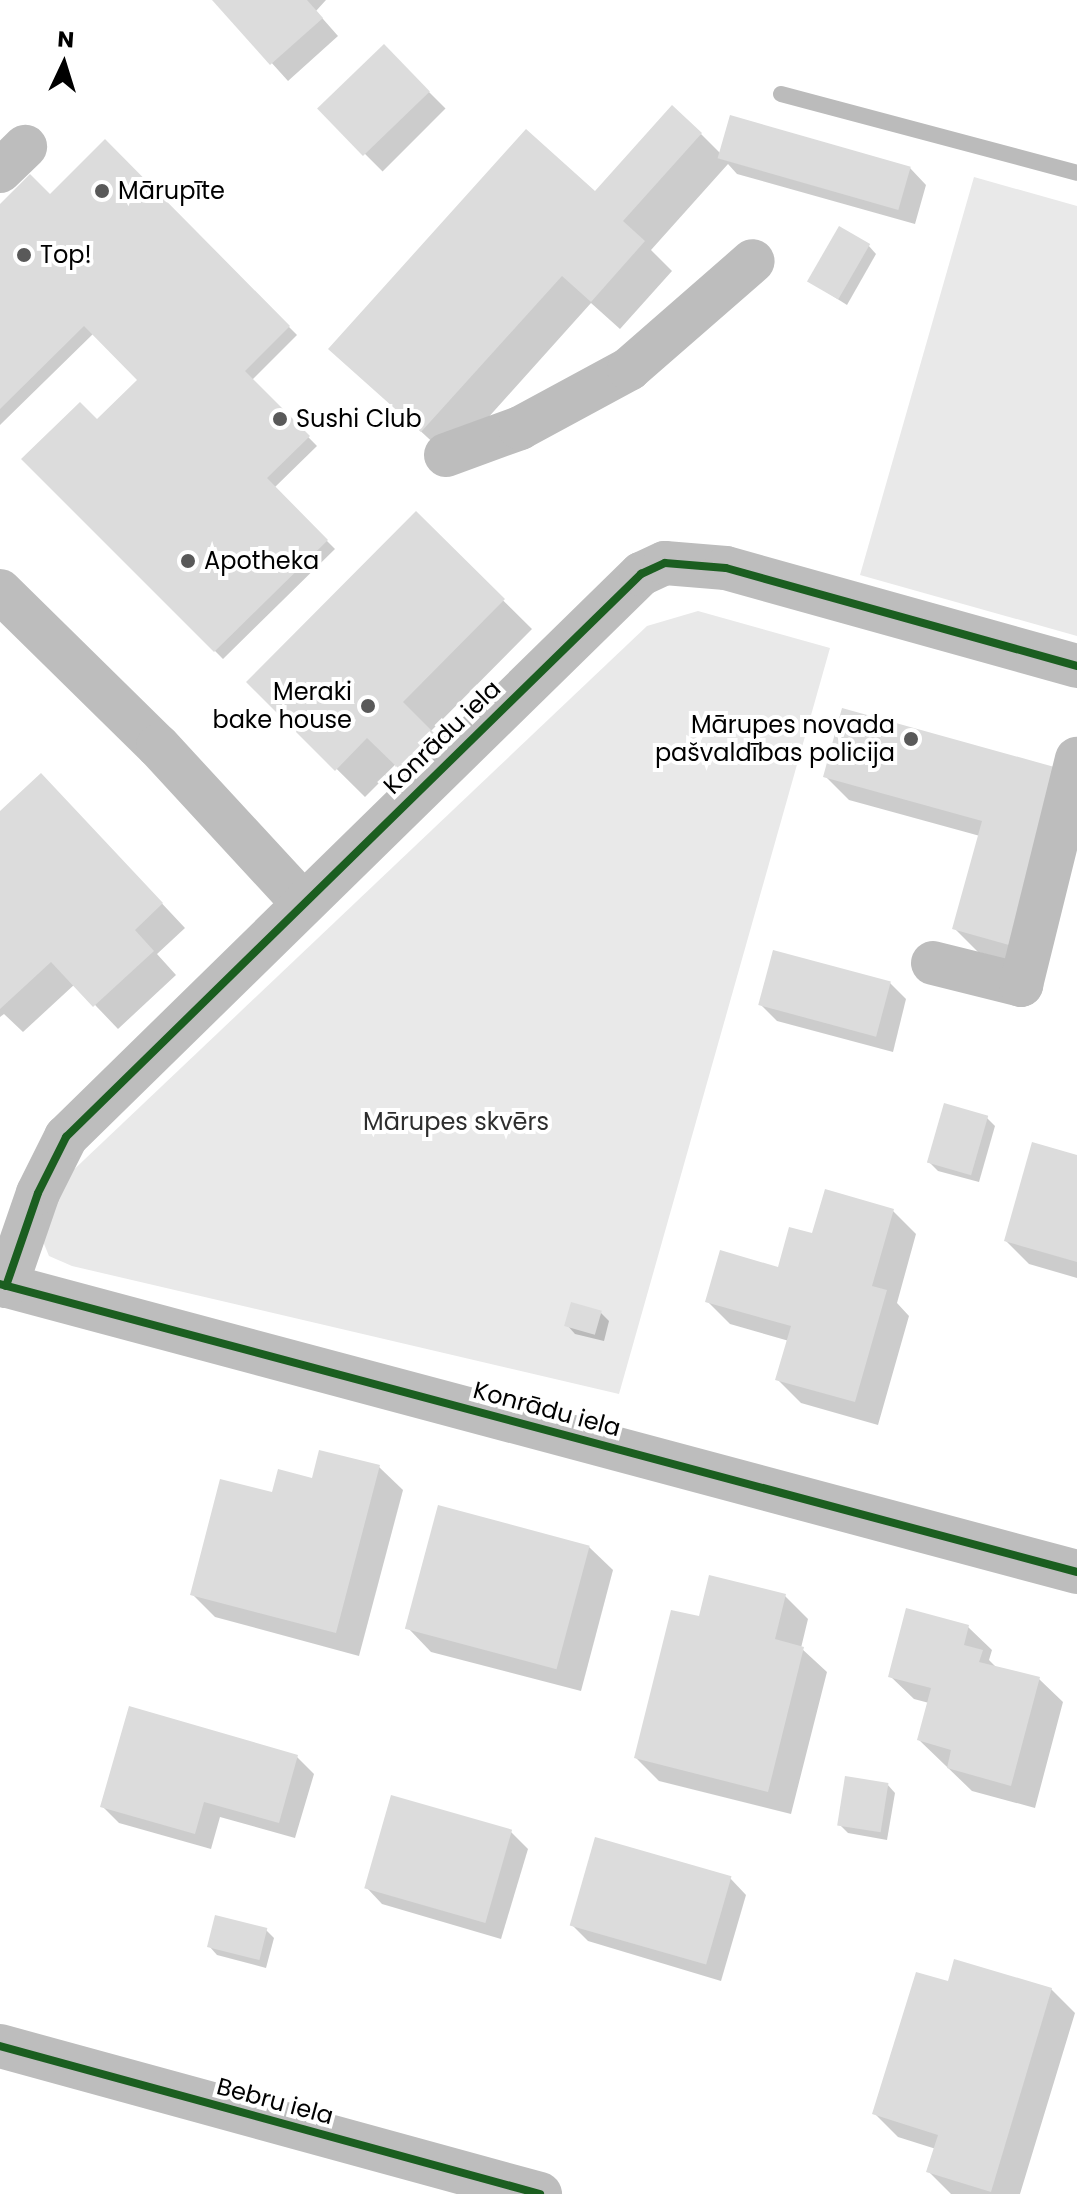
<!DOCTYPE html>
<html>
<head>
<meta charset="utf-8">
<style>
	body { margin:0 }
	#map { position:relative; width:1077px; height:2194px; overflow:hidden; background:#fff; font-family:Poppins,sans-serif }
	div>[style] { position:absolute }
	.green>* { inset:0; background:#e9e9e9 }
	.shadow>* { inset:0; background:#0003; transform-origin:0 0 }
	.stream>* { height:16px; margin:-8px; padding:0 8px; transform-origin:8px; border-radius:8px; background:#bbb }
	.building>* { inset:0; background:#dcdcdc; transform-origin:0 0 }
	.minor>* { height:44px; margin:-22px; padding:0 22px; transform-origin:22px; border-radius:22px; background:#bdbdbd }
	.cycleway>* { height:8px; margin:-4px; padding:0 4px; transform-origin:4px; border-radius:4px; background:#1b5e20 }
	.dots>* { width:22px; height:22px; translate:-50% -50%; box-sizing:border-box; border:4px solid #fff; border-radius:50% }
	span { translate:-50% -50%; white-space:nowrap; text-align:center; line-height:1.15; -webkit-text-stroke:8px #fff; paint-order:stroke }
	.poi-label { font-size:24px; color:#000 }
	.left { translate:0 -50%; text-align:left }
	.right { translate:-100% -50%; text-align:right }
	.street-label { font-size:24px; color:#000 }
	.park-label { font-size:24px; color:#2e2e2e }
	.north { position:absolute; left:24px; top:24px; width:80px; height:80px; -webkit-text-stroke:6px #fff; paint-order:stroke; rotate:4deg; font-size:22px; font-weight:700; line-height:32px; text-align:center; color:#000 }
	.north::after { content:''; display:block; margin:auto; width:28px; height:36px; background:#000; clip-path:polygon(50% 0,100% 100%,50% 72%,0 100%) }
</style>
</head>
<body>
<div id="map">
	<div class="green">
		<i style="clip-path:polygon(974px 177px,1077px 206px,1077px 636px,860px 575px)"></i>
		<i style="clip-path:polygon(698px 611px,830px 648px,619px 1394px,72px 1266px,49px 1256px,35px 1222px,46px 1196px,647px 626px)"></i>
	</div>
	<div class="shadow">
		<i style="clip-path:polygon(215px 0,326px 0,316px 11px,338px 36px,288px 81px)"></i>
		<i style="left:384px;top:47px;width:87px;height:89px;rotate:45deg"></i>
		<i style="clip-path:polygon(701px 134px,721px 154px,910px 168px,926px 185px,915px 224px,737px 174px,728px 164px,651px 250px,672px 271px,620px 329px,591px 303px,451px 459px,331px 349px)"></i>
		<i style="clip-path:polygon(105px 142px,297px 335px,252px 380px,317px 446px,274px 488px,335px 549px,223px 659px,24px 459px,97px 422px,140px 380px,94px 333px,0 425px,0 207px,50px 197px)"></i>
		<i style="clip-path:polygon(868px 245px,876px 254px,847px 305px,809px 281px)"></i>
		<i style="clip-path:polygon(416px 514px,532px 629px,430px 732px,441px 743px,408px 776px,397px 765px,365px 797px,249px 682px)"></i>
		<i style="clip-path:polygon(1057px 769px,1032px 967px,978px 952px,954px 928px,980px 836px,849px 800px,825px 776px)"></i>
		<i style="clip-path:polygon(64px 799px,185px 928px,157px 954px,176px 975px,118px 1029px,75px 984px,23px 1032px,4px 1014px,0 1017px,0 814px)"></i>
		<i style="clip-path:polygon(890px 983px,906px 999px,893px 1052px,777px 1021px,760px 1004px)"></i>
		<i style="clip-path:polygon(987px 1118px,995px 1126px,979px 1182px,938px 1171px,930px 1163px)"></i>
		<i style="clip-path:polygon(1077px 1157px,1077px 1278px,1029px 1264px,1006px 1241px)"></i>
		<i style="clip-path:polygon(893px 1211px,916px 1234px,897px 1303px,909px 1316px,878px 1425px,801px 1403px,778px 1380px,789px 1341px,730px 1324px,707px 1301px,779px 1270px,814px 1236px)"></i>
		<i style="clip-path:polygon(601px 1313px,609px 1321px,604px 1341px,575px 1334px,567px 1325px)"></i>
		<i style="clip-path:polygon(379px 1467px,403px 1490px,359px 1656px,215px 1617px,192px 1594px,273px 1495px)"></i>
		<i style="clip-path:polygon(589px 1547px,613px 1570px,581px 1691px,431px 1652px,408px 1628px)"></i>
		<i style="clip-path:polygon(785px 1596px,808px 1619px,801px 1648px,827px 1672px,791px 1814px,659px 1781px,636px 1758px,700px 1619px)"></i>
		<i style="clip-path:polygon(968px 1627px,992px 1650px,989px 1660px,998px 1669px,1039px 1679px,1063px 1702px,1035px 1808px,972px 1791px,919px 1740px,929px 1703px,914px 1699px,890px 1676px)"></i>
		<i style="clip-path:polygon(297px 1757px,314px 1774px,295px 1838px,220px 1817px,211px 1849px,119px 1823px,102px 1806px)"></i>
		<i style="clip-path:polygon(887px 1784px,895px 1793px,887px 1840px,848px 1833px,839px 1824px)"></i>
		<i style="clip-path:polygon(511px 1832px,528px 1849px,501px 1939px,382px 1904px,366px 1887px)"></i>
		<i style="clip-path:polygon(730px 1878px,746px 1895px,721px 1981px,588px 1941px,572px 1925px)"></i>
		<i style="clip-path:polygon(266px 1930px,274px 1938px,266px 1968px,217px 1955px,209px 1946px)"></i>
		<i style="clip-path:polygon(949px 1984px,1051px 1989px,1075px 2013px,1020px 2194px,951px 2194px,929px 2172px,936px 2149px,898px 2137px,875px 2114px)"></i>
	</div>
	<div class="stream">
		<i style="left:781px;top:94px;width:306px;rotate:14.9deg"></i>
	</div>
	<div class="building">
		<i style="clip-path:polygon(212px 0,307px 0,323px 18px,270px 65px)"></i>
		<i style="left:384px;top:44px;width:66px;height:93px;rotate:46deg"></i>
		<i style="clip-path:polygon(672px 105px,702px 133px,623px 221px,645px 241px,591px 302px,562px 276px,421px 432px,328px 349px,526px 129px,595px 191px)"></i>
		<i style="left:730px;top:115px;width:188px;height:45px;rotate:16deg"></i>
		<i style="clip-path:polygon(105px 139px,290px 326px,245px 371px,310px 436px,267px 478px,328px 540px,214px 652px,21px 459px,80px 402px,97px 419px,137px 380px,84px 326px,0 409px,0 204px,30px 174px,50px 194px)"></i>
		<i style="left:839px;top:226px;width:36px;height:64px;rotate:30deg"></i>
		<i style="clip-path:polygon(416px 511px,505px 599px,403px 702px,434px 733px,399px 769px,367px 738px,335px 771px,246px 682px)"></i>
		<i style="clip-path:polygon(842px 708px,1058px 768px,1009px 945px,952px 929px,982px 821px,823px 777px)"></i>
		<i style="clip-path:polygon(41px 773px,163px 903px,135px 930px,154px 951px,93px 1007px,51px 962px,0 1009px,0 811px)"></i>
		<i style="left:773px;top:950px;width:122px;height:57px;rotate:15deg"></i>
		<i style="left:944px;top:1103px;width:46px;height:62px;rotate:16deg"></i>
		<i style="clip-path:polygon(1032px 1142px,1077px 1155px,1077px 1262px,1004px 1241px)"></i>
		<i style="clip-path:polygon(825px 1189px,894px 1209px,872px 1286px,887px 1290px,855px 1402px,775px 1380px,791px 1326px,705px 1302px,720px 1250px,778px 1267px,789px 1227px,812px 1233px)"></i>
		<i style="left:571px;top:1302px;width:32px;height:25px;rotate:16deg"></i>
		<i style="clip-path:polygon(319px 1450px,380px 1465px,336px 1633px,190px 1595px,220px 1479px,272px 1492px,278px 1469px,312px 1478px)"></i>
		<i style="left:438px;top:1505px;width:157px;height:128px;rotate:15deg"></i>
		<i style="clip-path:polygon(709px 1575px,786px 1594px,775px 1639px,804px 1647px,768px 1792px,634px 1758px,671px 1610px,699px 1616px)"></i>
		<i style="clip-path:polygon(906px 1608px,969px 1625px,964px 1645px,983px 1650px,979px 1662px,1040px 1677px,1011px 1786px,947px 1768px,951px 1750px,917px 1740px,931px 1688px,888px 1677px)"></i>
		<i style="clip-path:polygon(129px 1706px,298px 1755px,279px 1823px,204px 1802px,195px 1834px,100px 1807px)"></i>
		<i style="left:845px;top:1776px;width:44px;height:50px;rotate:9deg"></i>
		<i style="left:391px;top:1795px;width:126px;height:97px;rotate:16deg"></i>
		<i style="left:595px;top:1837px;width:142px;height:92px;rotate:16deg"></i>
		<i style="left:215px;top:1915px;width:54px;height:33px;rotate:14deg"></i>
		<i style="clip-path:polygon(954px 1959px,1052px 1988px,991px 2192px,926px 2172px,938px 2135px,872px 2114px,916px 1972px,948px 1981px)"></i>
	</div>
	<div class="minor">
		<i style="left:0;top:171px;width:35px;rotate:-44deg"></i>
		<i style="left:446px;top:455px;width:79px;rotate:-20deg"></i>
		<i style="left:520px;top:428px;width:124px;rotate:-28.4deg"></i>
		<i style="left:629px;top:369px;width:164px;rotate:-41.1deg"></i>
		<i style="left:0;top:591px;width:221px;rotate:44.5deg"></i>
		<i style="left:158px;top:746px;width:214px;rotate:47.3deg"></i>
		<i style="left:933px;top:963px;width:91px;rotate:14deg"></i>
		<i style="left:1021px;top:985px;width:233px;rotate:-76.1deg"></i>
		<i style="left:0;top:1284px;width:1115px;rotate:14.97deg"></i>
		<i style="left:6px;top:1286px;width:98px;rotate:-71deg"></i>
		<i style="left:38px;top:1193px;width:63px;rotate:-63.4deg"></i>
		<i style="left:66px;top:1137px;width:805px;rotate:-44.4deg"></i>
		<i style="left:641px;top:574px;width:26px;rotate:-25deg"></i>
		<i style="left:665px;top:563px;width:61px;rotate:4.7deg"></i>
		<i style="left:726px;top:568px;width:364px;rotate:15.6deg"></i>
		<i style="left:0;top:2046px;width:560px;rotate:15.33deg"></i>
	</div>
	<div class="cycleway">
		<i style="left:0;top:1284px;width:1115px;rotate:14.97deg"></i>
		<i style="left:6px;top:1286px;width:98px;rotate:-71deg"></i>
		<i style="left:38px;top:1193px;width:63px;rotate:-63.4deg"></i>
		<i style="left:66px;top:1137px;width:805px;rotate:-44.4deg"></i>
		<i style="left:641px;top:574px;width:26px;rotate:-25deg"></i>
		<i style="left:665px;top:563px;width:61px;rotate:4.7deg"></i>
		<i style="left:726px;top:568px;width:364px;rotate:15.6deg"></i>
		<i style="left:0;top:2046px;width:560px;rotate:15.33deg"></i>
	</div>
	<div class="dots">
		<i style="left:102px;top:191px;background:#595959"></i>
		<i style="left:24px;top:255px;background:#595959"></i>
		<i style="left:280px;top:419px;background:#595959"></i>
		<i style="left:188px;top:561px;background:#595959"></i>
		<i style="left:368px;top:706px;background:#595959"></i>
		<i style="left:911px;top:739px;background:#595959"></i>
	</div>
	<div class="poi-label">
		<span class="left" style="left:118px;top:191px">Mārupīte</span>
		<span class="left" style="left:40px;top:255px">Top!</span>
		<span class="left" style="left:296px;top:419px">Sushi Club</span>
		<span class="left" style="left:204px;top:561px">Apotheka</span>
		<span class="right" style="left:352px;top:706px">Meraki<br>bake house</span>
		<span class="right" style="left:895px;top:739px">Mārupes novada<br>pašvaldības policija</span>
	</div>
	<div class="street-label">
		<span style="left:442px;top:737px;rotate:-44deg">Konrādu iela</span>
		<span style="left:547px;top:1409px;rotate:15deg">Konrādu iela</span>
		<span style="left:275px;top:2101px;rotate:15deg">Bebru iela</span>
	</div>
	<div class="park-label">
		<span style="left:456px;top:1122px">Mārupes skvērs</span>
	</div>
	<div class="north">N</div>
</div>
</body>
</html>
